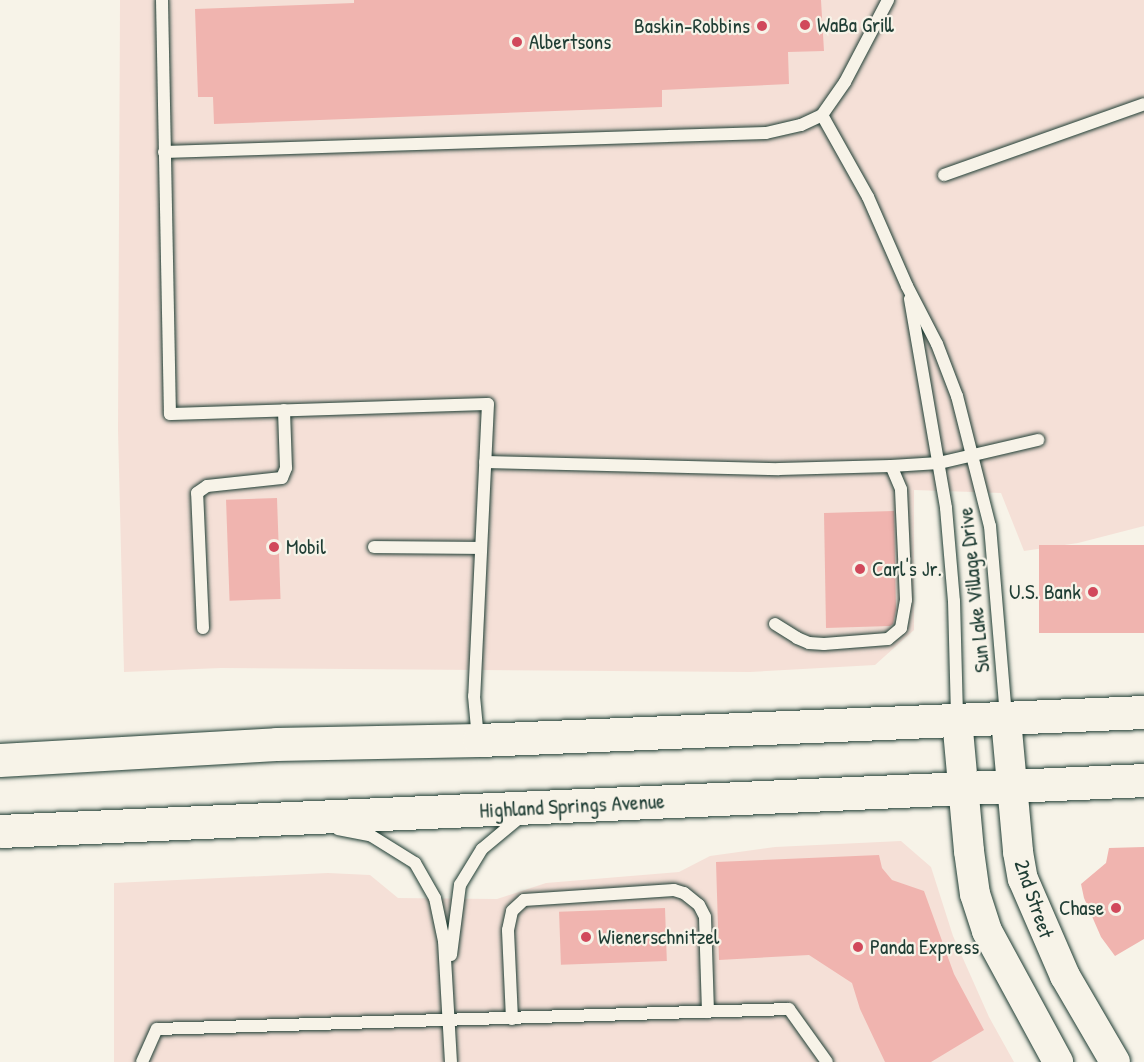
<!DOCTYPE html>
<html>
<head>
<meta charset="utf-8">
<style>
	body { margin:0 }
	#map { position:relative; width:1144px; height:1062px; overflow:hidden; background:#f7f3e8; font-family:"Patrick Hand",sans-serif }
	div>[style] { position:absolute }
	.built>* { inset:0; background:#f5e0d7 }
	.building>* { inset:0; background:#f0b4af; transform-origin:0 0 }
	.roads { filter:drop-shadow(0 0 2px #1f3d34) drop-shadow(0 0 2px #1f3d34) }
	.service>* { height:12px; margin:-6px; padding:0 6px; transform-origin:6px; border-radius:6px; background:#f7f3e8 }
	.tertiary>* { height:30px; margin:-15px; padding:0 15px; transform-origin:15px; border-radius:15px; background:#f7f3e8 }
	.secondary>* { height:33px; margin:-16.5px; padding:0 16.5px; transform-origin:16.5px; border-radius:16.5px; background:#f7f3e8 }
	.dots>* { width:16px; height:16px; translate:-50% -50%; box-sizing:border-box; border:3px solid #f7f3e8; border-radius:50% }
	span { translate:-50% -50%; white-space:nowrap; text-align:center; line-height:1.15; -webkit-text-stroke:4.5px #f7f3e8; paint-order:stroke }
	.poi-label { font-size:21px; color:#1f3d34 }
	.left { translate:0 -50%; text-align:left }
	.right { translate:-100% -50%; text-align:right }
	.street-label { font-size:21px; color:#1f3d34 }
</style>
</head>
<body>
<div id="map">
	<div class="built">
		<i style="clip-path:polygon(120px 0,1144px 0,1144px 526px,1078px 543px,1024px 551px,1001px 493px,914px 490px,914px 630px,875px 665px,750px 672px,221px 668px,124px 672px,118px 430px)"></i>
		<i style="clip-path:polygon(901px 841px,931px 867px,953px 936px,989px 1017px,1014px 1062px,114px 1062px,114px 883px,328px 873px,370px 875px,398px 898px,497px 899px,546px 883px,679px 872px,710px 856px,775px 847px)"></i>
	</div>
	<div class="building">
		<i style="clip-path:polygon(354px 0,821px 0,824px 51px,788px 52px,789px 84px,662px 90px,662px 107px,214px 124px,213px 97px,198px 97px,195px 9px,354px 3px)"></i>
		<i style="left:277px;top:498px;width:101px;height:51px;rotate:88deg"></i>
		<i style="clip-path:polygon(894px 511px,896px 609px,893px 624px,890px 626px,826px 628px,824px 513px)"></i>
		<i style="left:1144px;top:545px;width:88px;height:105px;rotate:90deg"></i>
		<i style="clip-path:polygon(1144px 847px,1144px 939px,1115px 956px,1101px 937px,1084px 898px,1081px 884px,1106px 863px,1109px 848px)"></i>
		<i style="clip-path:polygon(879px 855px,882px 868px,892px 880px,924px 891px,954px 974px,984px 1030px,931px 1062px,885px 1062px,860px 1009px,852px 983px,809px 955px,719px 960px,716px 862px)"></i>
		<i style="left:665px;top:908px;width:53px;height:106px;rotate:88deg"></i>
	</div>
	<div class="roads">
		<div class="service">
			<i style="left:162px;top:0;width:414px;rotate:88.9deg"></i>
			<i style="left:170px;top:414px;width:318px;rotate:-1.8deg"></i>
			<i style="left:488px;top:404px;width:292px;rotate:92.7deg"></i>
			<i style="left:474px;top:696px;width:43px;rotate:84.7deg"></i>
			<i style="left:822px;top:115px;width:94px;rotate:60.7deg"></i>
			<i style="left:868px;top:197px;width:97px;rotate:66.3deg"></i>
			<i style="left:907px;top:286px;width:65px;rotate:62.7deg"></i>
			<i style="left:937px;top:344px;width:56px;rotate:69deg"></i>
			<i style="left:957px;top:396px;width:134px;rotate:75.8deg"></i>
			<i style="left:990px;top:526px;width:192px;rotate:85.2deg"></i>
			<i style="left:164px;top:152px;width:602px;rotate:-1.81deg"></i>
			<i style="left:766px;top:133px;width:36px;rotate:-13deg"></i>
			<i style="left:801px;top:125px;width:23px;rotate:-25deg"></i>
			<i style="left:822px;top:115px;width:40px;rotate:-55.1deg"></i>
			<i style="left:845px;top:82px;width:93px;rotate:-62.3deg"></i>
			<i style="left:944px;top:175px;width:212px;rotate:-19.5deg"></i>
			<i style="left:910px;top:299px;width:212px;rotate:80.2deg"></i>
			<i style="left:946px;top:508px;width:93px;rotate:85.1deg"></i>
			<i style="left:954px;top:601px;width:118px;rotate:88.5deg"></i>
			<i style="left:485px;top:462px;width:294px;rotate:1.4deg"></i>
			<i style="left:779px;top:469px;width:112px;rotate:-1.5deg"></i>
			<i style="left:891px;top:466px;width:48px;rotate:-3.6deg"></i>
			<i style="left:939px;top:463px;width:102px;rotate:-13.1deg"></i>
			<i style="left:374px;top:547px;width:107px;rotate:0.5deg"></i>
			<i style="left:775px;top:624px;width:26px;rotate:32deg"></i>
			<i style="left:797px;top:638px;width:13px;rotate:23deg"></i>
			<i style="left:809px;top:643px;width:15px;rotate:4deg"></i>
			<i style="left:824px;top:644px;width:64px;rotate:-4.5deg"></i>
			<i style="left:888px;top:639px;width:17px;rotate:-40deg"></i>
			<i style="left:901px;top:628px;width:28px;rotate:-80deg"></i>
			<i style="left:906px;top:600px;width:111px;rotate:-92.6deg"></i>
			<i style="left:901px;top:489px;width:25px;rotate:-113deg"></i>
			<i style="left:203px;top:628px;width:135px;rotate:-92.5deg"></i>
			<i style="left:197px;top:493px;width:12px;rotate:-35deg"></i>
			<i style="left:207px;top:486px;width:75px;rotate:-6.1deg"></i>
			<i style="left:282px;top:478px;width:11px;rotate:-68deg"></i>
			<i style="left:286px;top:468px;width:58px;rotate:-92deg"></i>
			<i style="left:338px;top:829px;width:33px;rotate:11deg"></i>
			<i style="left:370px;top:835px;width:53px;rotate:31.9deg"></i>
			<i style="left:415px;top:863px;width:40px;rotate:60.3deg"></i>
			<i style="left:435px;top:898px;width:44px;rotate:78.2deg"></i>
			<i style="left:444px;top:941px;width:121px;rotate:86.7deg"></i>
			<i style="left:451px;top:955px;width:71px;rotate:-82.7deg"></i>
			<i style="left:460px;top:885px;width:42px;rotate:-58.6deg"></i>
			<i style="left:482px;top:849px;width:47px;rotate:-39.8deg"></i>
			<i style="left:518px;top:819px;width:6px;rotate:-9deg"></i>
			<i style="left:512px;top:1019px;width:89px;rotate:-92.6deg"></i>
			<i style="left:508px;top:930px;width:19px;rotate:-78deg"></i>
			<i style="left:512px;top:911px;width:16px;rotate:-43deg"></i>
			<i style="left:524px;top:900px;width:150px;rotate:-3.8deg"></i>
			<i style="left:674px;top:890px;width:10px;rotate:17deg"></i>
			<i style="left:684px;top:893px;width:19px;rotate:39deg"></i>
			<i style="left:699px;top:905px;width:13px;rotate:63deg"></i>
			<i style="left:705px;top:917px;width:95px;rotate:88.2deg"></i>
			<i style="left:142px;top:1062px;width:36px;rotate:-66deg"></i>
			<i style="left:157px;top:1029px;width:632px;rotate:-1.81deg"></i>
			<i style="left:789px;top:1009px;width:65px;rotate:54.4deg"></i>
		</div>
		<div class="tertiary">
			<i style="left:957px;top:719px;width:133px;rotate:84.8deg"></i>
			<i style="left:969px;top:851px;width:43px;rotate:82.1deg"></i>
			<i style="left:975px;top:894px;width:39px;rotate:72deg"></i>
			<i style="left:987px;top:931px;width:149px;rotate:61.5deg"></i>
			<i style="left:1006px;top:719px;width:134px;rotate:84.8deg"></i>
			<i style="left:1018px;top:852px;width:27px;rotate:80deg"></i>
			<i style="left:1023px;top:879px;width:106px;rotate:66.6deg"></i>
			<i style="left:1065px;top:976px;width:99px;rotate:59.8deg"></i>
		</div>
		<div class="secondary">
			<i style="left:0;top:760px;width:276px;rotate:-3.3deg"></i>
			<i style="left:276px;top:744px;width:203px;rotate:-1.1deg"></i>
			<i style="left:479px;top:740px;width:666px;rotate:-2.41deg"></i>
			<i style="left:0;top:831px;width:1145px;rotate:-2.55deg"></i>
		</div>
	</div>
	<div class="dots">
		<i style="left:805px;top:25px;background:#d1495b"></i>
		<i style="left:762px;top:26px;background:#d1495b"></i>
		<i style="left:517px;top:42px;background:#d1495b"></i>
		<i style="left:274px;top:547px;background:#d1495b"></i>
		<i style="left:860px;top:569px;background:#d1495b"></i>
		<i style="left:1093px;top:592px;background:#d1495b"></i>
		<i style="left:1116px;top:908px;background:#d1495b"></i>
		<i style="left:586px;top:937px;background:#d1495b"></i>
		<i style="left:858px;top:947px;background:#d1495b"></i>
	</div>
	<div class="poi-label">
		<span class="left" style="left:817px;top:25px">WaBa Grill</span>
		<span class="right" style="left:750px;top:26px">Baskin-Robbins</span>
		<span class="left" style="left:529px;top:42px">Albertsons</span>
		<span class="left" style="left:286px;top:547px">Mobil</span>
		<span class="left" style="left:872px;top:569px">Carl's Jr.</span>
		<span class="right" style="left:1081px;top:592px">U.S. Bank</span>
		<span class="right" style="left:1104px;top:908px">Chase</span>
		<span class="left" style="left:598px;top:937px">Wienerschnitzel</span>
		<span class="left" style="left:870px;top:947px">Panda Express</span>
	</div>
	<div class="street-label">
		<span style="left:974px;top:590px;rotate:-96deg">Sun Lake Village Drive</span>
		<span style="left:572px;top:806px;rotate:-3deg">Highland Springs Avenue</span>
		<span style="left:1034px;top:899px;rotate:71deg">2nd Street</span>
	</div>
</div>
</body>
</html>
